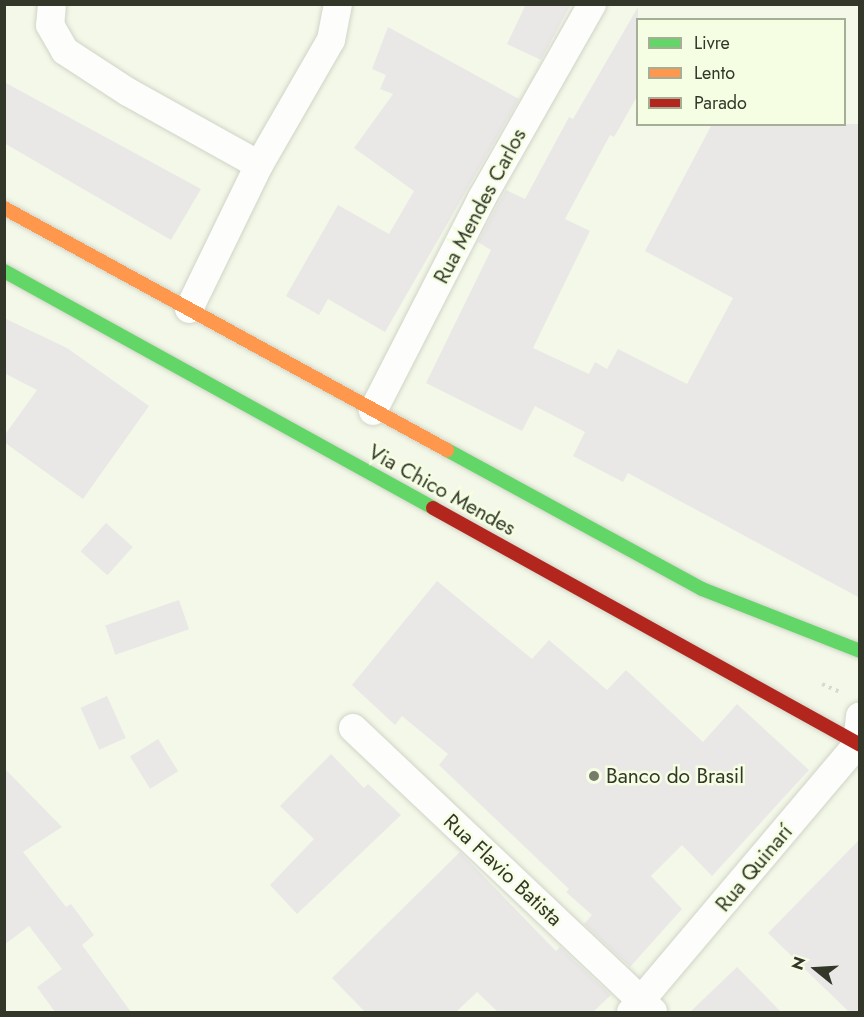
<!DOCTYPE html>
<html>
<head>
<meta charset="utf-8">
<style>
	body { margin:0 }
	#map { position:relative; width:864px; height:1017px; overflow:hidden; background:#f3f8e8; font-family:Jost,sans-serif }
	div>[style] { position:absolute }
	.building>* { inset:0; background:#eae8e7; transform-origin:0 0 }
	.path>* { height:4px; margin-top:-2px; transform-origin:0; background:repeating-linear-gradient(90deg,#d8d9d5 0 3px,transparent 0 7.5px) }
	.roads { filter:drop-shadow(0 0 2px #d0d4c7) drop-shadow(0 0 2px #d0d4c7) }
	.street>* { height:28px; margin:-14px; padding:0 14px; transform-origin:14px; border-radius:14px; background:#fdfefc }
	.fast>* { height:14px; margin:-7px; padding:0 7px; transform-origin:7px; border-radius:7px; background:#63d668 }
	.slow>* { height:14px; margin:-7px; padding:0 7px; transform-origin:7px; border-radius:7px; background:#ff974d }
	.jam>* { height:14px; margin:-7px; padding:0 7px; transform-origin:7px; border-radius:7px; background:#b3261e }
	.dots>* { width:16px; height:16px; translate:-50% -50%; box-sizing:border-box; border:3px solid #f5fee2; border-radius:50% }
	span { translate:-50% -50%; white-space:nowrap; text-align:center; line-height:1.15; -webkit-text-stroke:5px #f5fee2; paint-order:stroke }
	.street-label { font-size:21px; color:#323729 }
	.poi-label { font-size:21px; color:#323729 }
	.left { translate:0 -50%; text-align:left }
	.frame { position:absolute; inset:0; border:6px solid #323729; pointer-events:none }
	.legend { position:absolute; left:636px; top:18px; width:210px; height:108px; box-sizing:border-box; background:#f5fee2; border:2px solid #a7ae98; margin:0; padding:8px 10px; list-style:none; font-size:18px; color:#323729 }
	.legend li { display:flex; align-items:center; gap:12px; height:30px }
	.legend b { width:30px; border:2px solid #a7ae98 }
	.north { position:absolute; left:786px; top:939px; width:60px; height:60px; -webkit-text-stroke:4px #f5fee2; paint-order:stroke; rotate:288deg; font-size:16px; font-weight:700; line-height:24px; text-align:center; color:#323729 }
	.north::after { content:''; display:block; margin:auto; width:21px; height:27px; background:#323729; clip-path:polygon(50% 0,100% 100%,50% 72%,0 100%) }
</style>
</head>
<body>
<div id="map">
	<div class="building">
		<i style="clip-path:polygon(526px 4px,571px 4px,541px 60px,507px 44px)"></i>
		<i style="clip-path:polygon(638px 7px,638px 95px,614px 137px,610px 135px,565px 219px,590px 231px,533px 348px,589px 374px,595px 362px,607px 369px,618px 349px,687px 384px,733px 298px,645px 251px,712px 124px,860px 124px,860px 598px,628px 473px,623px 482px,573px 456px,585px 432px,535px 406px,522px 431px,426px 383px,491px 250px,478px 242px,497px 206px,506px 190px,525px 199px,569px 117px,573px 119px)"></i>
		<i style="clip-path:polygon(388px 27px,519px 99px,385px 332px,328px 299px,319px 315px,286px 296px,338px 205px,389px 234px,414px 191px,354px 148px,393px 94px,380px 89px,386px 75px,372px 69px)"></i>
		<i style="clip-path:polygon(4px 82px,201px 189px,171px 240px,4px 143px)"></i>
		<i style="clip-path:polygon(4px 318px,67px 348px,149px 406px,83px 499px,4px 442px,4px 436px,37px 390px,4px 373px)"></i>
		<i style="left:106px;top:523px;width:36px;height:38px;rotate:42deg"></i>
		<i style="clip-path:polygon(437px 581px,532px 659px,549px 640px,607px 690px,626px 670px,703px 742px,737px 704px,809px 770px,712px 876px,682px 845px,651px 876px,682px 909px,630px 967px,584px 924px,592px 915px,566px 892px,569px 889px,439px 765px,448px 754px,402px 716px,395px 725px,352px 685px)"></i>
		<i style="left:179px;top:600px;width:31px;height:78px;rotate:71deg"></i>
		<i style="left:107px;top:696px;width:46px;height:29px;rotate:66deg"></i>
		<i style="left:158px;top:739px;width:38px;height:33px;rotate:58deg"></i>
		<i style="clip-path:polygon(331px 754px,364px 788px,368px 784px,401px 815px,297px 914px,270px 885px,314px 839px,280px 806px)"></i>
		<i style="clip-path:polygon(4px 768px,62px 827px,23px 852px,66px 907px,71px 904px,94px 935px,82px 945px,131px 1012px,55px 1012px,37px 987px,62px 969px,29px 926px,4px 945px)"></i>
		<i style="clip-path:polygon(860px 839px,860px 1012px,849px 1012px,768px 933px)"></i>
		<i style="clip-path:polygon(460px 852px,556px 951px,560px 947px,611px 995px,593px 1012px,498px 1012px,477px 992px,456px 1012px,365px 1012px,332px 978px)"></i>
		<i style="clip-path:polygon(737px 967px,781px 1012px,690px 1012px)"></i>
	</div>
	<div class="path">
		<i style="left:822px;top:684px;width:22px;rotate:24deg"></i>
	</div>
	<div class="roads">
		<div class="street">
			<i style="left:52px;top:4px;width:21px;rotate:95deg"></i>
			<i style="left:50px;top:25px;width:30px;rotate:60deg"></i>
			<i style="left:65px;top:51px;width:75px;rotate:33.1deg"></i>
			<i style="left:128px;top:92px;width:150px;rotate:29.1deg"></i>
			<i style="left:189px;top:309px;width:160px;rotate:-64.1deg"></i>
			<i style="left:259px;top:165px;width:144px;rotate:-60.1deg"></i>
			<i style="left:331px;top:40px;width:37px;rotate:-79deg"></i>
			<i style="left:373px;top:411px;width:239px;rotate:-62.9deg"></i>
			<i style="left:482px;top:198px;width:223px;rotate:-60.4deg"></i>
			<i style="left:353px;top:728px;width:413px;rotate:43.4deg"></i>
			<i style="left:631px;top:1012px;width:350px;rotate:-49.8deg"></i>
			<i style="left:857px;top:745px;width:29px;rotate:-84deg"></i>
		</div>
		<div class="fast">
			<i style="left:4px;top:271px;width:490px;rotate:28.9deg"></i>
			<i style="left:447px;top:450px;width:290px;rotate:28.6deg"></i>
			<i style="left:702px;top:589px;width:170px;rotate:21.4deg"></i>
		</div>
		<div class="slow">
			<i style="left:4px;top:208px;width:505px;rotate:28.65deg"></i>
		</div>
		<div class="jam">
			<i style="left:433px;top:508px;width:488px;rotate:29deg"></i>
		</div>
	</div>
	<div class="dots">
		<i style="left:594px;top:776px;background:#767b6c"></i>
	</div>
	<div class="street-label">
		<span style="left:480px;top:206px;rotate:-62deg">Rua Mendes Carlos</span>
		<span style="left:442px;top:490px;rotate:29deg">Via Chico Mendes</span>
		<span style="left:754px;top:868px;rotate:-50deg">Rua Quinarí</span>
		<span style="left:503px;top:870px;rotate:43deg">Rua Flavio Batista</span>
	</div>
	<div class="poi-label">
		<span class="left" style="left:606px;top:776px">Banco do Brasil</span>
	</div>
	<div class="frame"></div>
	<ul class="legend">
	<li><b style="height:8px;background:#63d668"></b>Livre</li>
	<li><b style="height:8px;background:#ff974d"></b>Lento</li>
	<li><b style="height:8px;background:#b3261e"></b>Parado</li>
	</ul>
	<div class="north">N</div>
</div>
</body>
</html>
